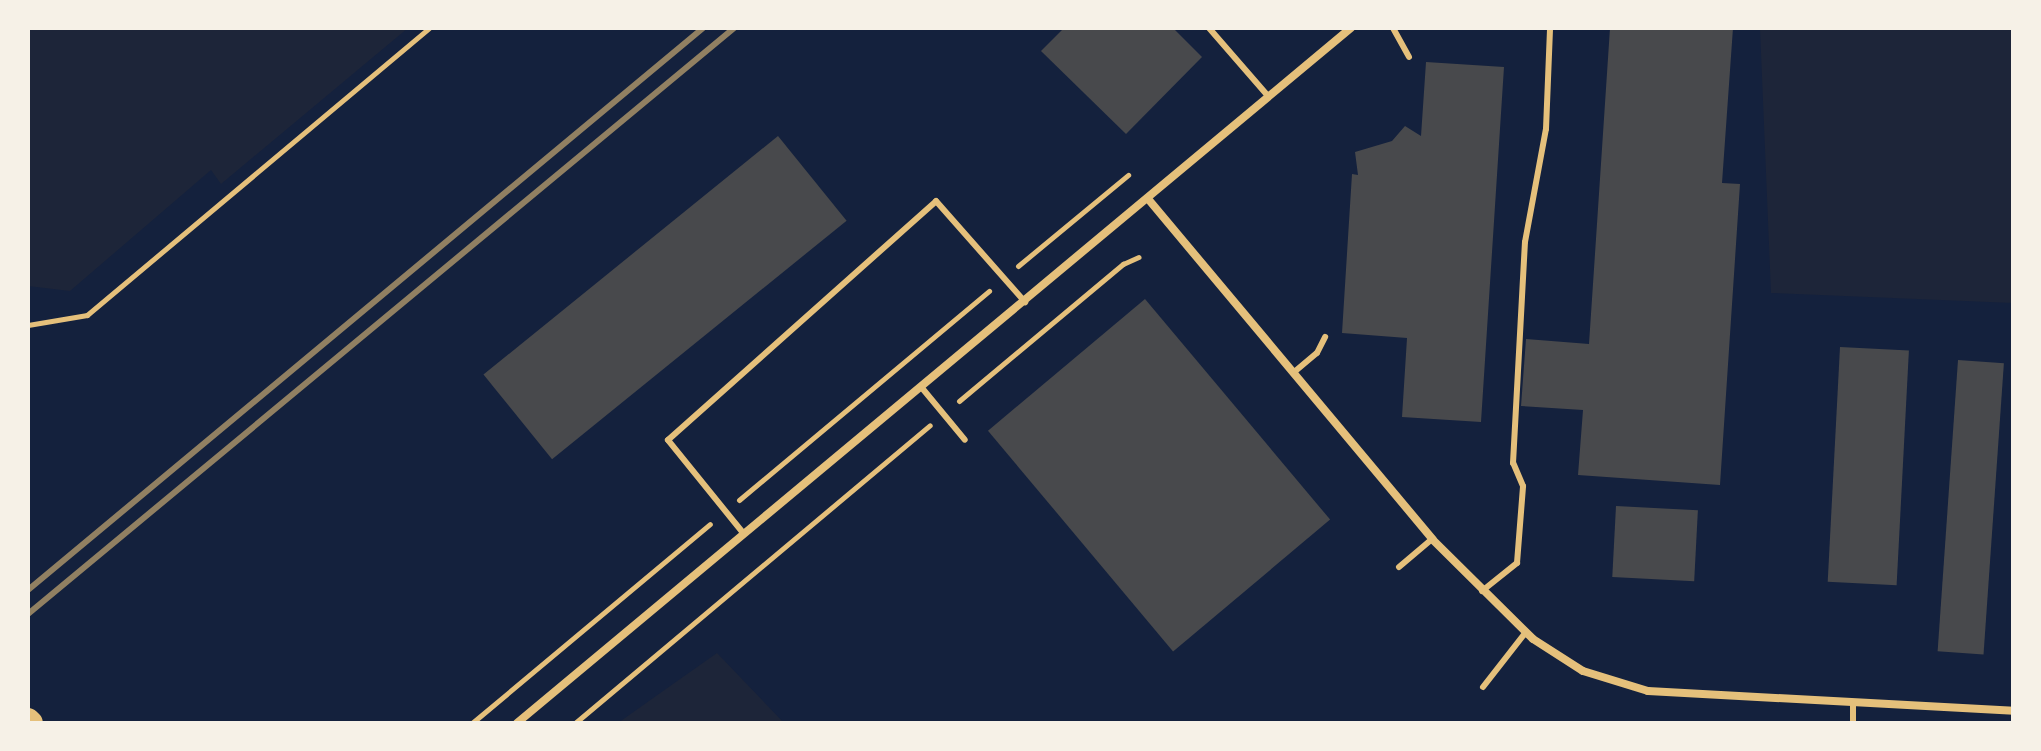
<!DOCTYPE html>
<html>
<head>
<meta charset="utf-8">
<style>
	body { margin:0 }
	#map { position:relative; width:2041px; height:751px; overflow:hidden; background:#14213d; font-family:"Archivo Narrow",sans-serif }
	div>[style] { position:absolute }
	.green>* { inset:0; background:#1d2539 }
	.building>* { inset:0; background:#48494c; transform-origin:0 0 }
	.path>* { height:5px; margin:-2.5px; padding:0 2.5px; transform-origin:2.5px; border-radius:2.5px; background:#e5c07b }
	.service>* { height:6px; margin:-3px; padding:0 3px; transform-origin:3px; border-radius:3px; background:#e5c07b }
	.minor>* { height:8px; margin:-4px; padding:0 4px; transform-origin:4px; border-radius:4px; background:#e5c07b }
	.motorway>* { height:24px; margin:-12px; padding:0 12px; transform-origin:12px; border-radius:12px; background:#e5c07b }
	.rail>* { height:6px; margin:-3px; padding:0 3px; transform-origin:3px; border-radius:3px; background:#918062 }
	span { translate:-50% -50%; white-space:nowrap; text-align:center; line-height:1.15; -webkit-text-stroke:6px #f6f1e7; paint-order:stroke }
	.frame { position:absolute; inset:0; border:30px solid #f6f1e7; pointer-events:none }
</style>
</head>
<body>
<div id="map">
	<div class="green">
		<i style="clip-path:polygon(28px 28px,408px 28px,221px 184px,211px 170px,70px 291px,28px 286px)"></i>
		<i style="clip-path:polygon(1809px 28px,2013px 28px,2013px 303px,1771px 293px,1760px 29px)"></i>
		<i style="clip-path:polygon(717px 653px,784px 723px,618px 723px,656px 696px)"></i>
	</div>
	<div class="building">
		<i style="clip-path:polygon(1064px 28px,1173px 28px,1202px 57px,1126px 134px,1041px 51px)"></i>
		<i style="clip-path:polygon(1610px 28px,1733px 28px,1722px 183px,1740px 184px,1720px 485px,1578px 475px,1583px 410px,1521px 406px,1526px 339px,1589px 344px)"></i>
		<i style="clip-path:polygon(1426px 62px,1504px 67px,1481px 422px,1402px 417px,1407px 338px,1342px 333px,1352px 174px,1358px 175px,1355px 152px,1392px 141px,1405px 126px,1421px 136px)"></i>
		<i style="left:778px;top:136px;width:109px;height:379px;rotate:51deg"></i>
		<i style="left:1145px;top:299px;width:288px;height:205px;rotate:50deg"></i>
		<i style="left:1840px;top:347px;width:69px;height:235px;rotate:3deg"></i>
		<i style="left:1958px;top:360px;width:46px;height:292px;rotate:4deg"></i>
		<i style="left:1616px;top:506px;width:82px;height:71px;rotate:3deg"></i>
	</div>
	<div class="path">
		<i style="left:1018px;top:266px;width:143px;rotate:-39.6deg"></i>
		<i style="left:28px;top:325px;width:60px;rotate:-9.6deg"></i>
		<i style="left:87px;top:315px;width:446px;rotate:-40deg"></i>
		<i style="left:959px;top:401px;width:214px;rotate:-39.9deg"></i>
		<i style="left:1123px;top:264px;width:17px;rotate:-24deg"></i>
		<i style="left:739px;top:500px;width:326px;rotate:-39.9deg"></i>
		<i style="left:472px;top:723px;width:310px;rotate:-39.9deg"></i>
		<i style="left:575px;top:723px;width:463px;rotate:-40deg"></i>
	</div>
	<div class="service">
		<i style="left:1209px;top:28px;width:91px;rotate:49deg"></i>
		<i style="left:1393px;top:28px;width:33px;rotate:61deg"></i>
		<i style="left:1293px;top:373px;width:31px;rotate:-40deg"></i>
		<i style="left:1317px;top:353px;width:18px;rotate:-63deg"></i>
		<i style="left:922px;top:388px;width:67px;rotate:50.4deg"></i>
		<i style="left:744px;top:534px;width:121px;rotate:-129deg"></i>
		<i style="left:668px;top:440px;width:359px;rotate:-41.7deg"></i>
		<i style="left:936px;top:201px;width:135px;rotate:48.6deg"></i>
		<i style="left:1399px;top:567px;width:43px;rotate:-40.3deg"></i>
		<i style="left:1482px;top:591px;width:45px;rotate:-38.7deg"></i>
		<i style="left:1517px;top:563px;width:77px;rotate:-85.5deg"></i>
		<i style="left:1523px;top:486px;width:25px;rotate:-113deg"></i>
		<i style="left:1513px;top:463px;width:221px;rotate:-86.9deg"></i>
		<i style="left:1525px;top:242px;width:115px;rotate:-79.5deg"></i>
		<i style="left:1546px;top:129px;width:101px;rotate:-87.7deg"></i>
		<i style="left:1483px;top:687px;width:70px;rotate:-52deg"></i>
		<i style="left:1853px;top:723px;width:21px;rotate:-90deg"></i>
	</div>
	<div class="minor">
		<i style="left:1149px;top:200px;width:442px;rotate:50.1deg"></i>
		<i style="left:1432px;top:539px;width:142px;rotate:44.7deg"></i>
		<i style="left:1533px;top:639px;width:59px;rotate:32.6deg"></i>
		<i style="left:1583px;top:671px;width:68px;rotate:17.1deg"></i>
		<i style="left:1648px;top:691px;width:366px;rotate:3.1deg"></i>
		<i style="left:517px;top:723px;width:1086px;rotate:-39.81deg"></i>
	</div>
	<div class="motorway">
		<i style="left:28px;top:720px;width:4px;rotate:45deg"></i>
	</div>
	<div class="rail">
		<i style="left:28px;top:590px;width:878px;rotate:-39.78deg"></i>
		<i style="left:28px;top:614px;width:918px;rotate:-39.69deg"></i>
	</div>
	<div class="frame"></div>
</div>
</body>
</html>
